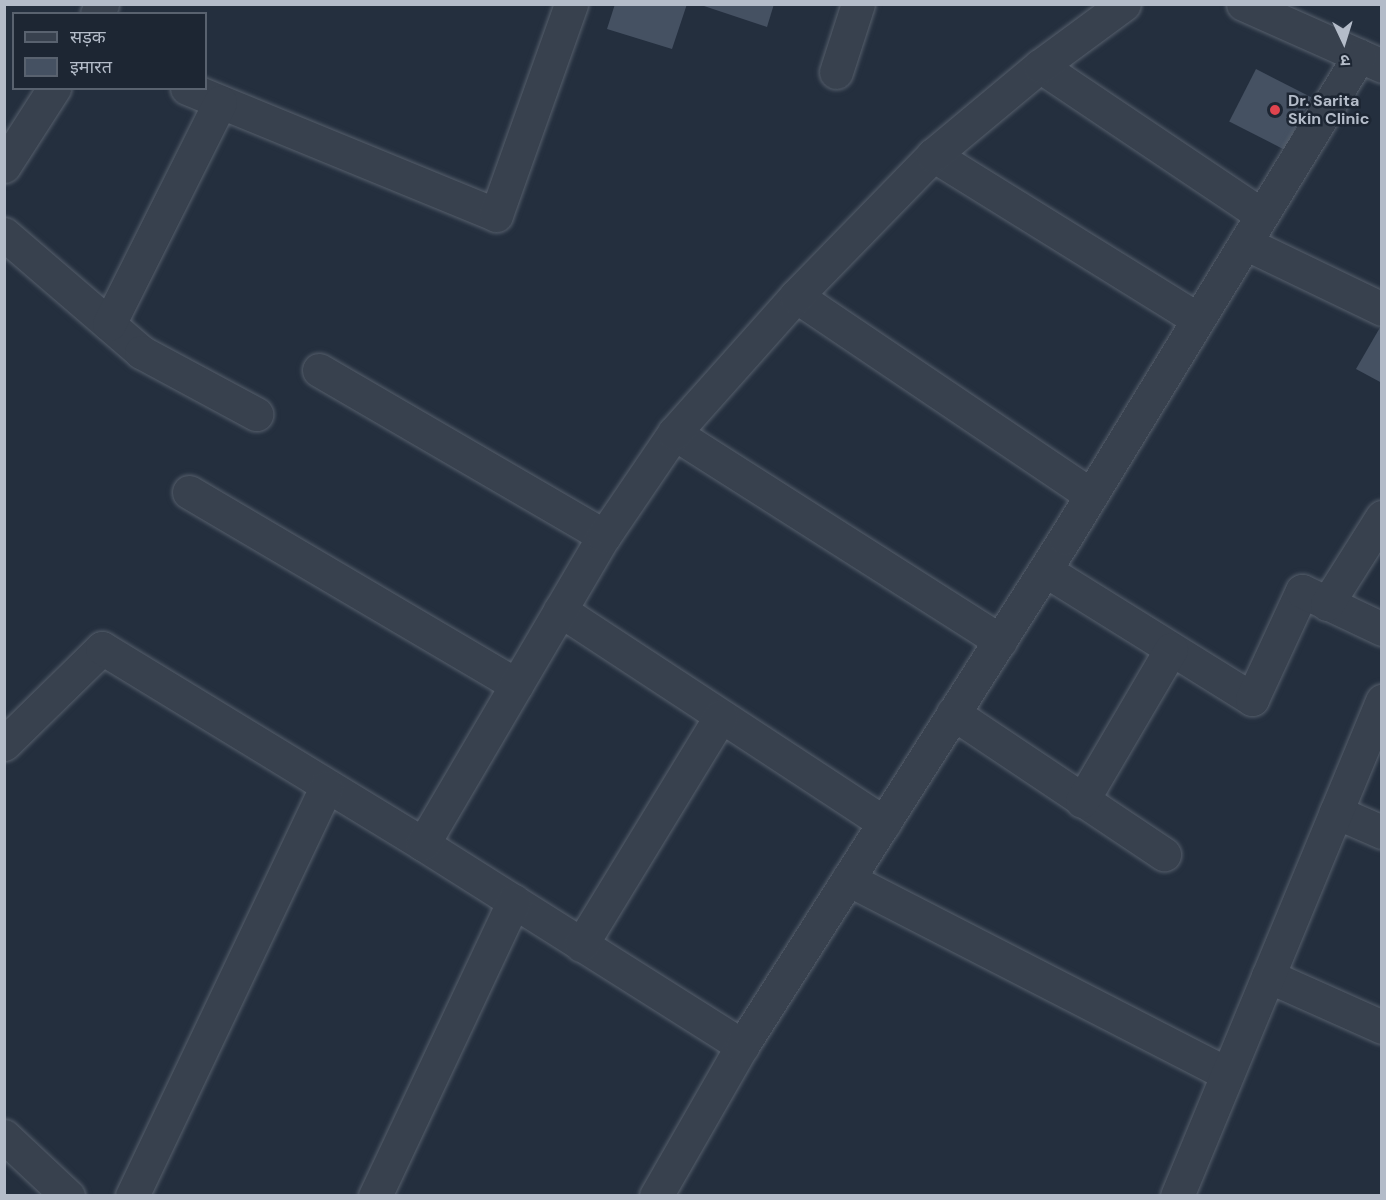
<!DOCTYPE html>
<html>
<head>
<meta charset="utf-8">
<style>
	body { margin:0 }
	#map { position:relative; width:1386px; height:1200px; overflow:hidden; background:#242f3e; font-family:"DM Sans","Noto Sans Devanagari",sans-serif }
	div>[style] { position:absolute }
	.building>* { inset:0; background:#455162; transform-origin:0 0 }
	.roads { filter:drop-shadow(0 0 2px #565f6c) drop-shadow(0 0 2px #565f6c) }
	.minor>* { height:33px; margin:-16.5px; padding:0 16.5px; transform-origin:16.5px; border-radius:16.5px; background:#38414e }
	.dots>* { width:16px; height:16px; translate:-50% -50%; box-sizing:border-box; border:3px solid #1d2633; border-radius:50% }
	span { translate:-50% -50%; white-space:nowrap; text-align:center; line-height:1.15; -webkit-text-stroke:5px #1d2633; paint-order:stroke }
	.poi-label { font-size:16px; color:#b4bcc9; font-weight:700 }
	.left { translate:0 -50%; text-align:left }
	.frame { position:absolute; inset:0; border:6px solid #b4bcc9; pointer-events:none }
	.legend { position:absolute; left:12px; top:12px; width:195px; height:78px; box-sizing:border-box; background:#1d2633; border:2px solid #59626f; margin:0; padding:8px 10px; list-style:none; font-size:18px; color:#b4bcc9 }
	.legend li { display:flex; align-items:center; gap:12px; height:30px }
	.legend b { width:30px; border:2px solid #59626f }
	.north { position:absolute; left:1314px; top:12px; width:60px; height:60px; -webkit-text-stroke:4px #1d2633; paint-order:stroke; rotate:176deg; font-size:16px; font-weight:700; line-height:24px; text-align:center; color:#b4bcc9 }
	.north::after { content:''; display:block; margin:auto; width:21px; height:27px; background:#b4bcc9; clip-path:polygon(50% 0,100% 100%,50% 72%,0 100%) }
</style>
</head>
<body>
<div id="map">
	<div class="building">
		<i style="clip-path:polygon(615px 4px,687px 4px,672px 49px,607px 29px)"></i>
		<i style="clip-path:polygon(698px 4px,774px 4px,767px 27px)"></i>
		<i style="left:1256px;top:69px;width:62px;height:59px;rotate:27deg"></i>
		<i style="clip-path:polygon(1382px 324px,1382px 383px,1356px 369px)"></i>
	</div>
	<div class="roads">
		<div class="minor">
			<i style="left:1243px;top:4px;width:152px;rotate:24deg"></i>
			<i style="left:97px;top:14px;width:11px;rotate:-63deg"></i>
			<i style="left:1040px;top:66px;width:267px;rotate:33.9deg"></i>
			<i style="left:836px;top:72px;width:71px;rotate:-72.1deg"></i>
			<i style="left:187px;top:88px;width:334px;rotate:22.3deg"></i>
			<i style="left:496px;top:215px;width:224px;rotate:-70.4deg"></i>
			<i style="left:933px;top:155px;width:312px;rotate:31.8deg"></i>
			<i style="left:4px;top:166px;width:93px;rotate:-57.3deg"></i>
			<i style="left:4px;top:234px;width:181px;rotate:40.7deg"></i>
			<i style="left:141px;top:352px;width:131px;rotate:28.3deg"></i>
			<i style="left:1245px;top:243px;width:152px;rotate:25.7deg"></i>
			<i style="left:796px;top:296px;width:356px;rotate:34deg"></i>
			<i style="left:109px;top:324px;width:248px;rotate:-63.4deg"></i>
			<i style="left:319px;top:370px;width:330px;rotate:30.2deg"></i>
			<i style="left:674px;top:433px;width:387px;rotate:32.5deg"></i>
			<i style="left:189px;top:492px;width:380px;rotate:30.5deg"></i>
			<i style="left:1045px;top:570px;width:244px;rotate:31.9deg"></i>
			<i style="left:1252px;top:699px;width:119px;rotate:-65.2deg"></i>
			<i style="left:1302px;top:591px;width:89px;rotate:25.4deg"></i>
			<i style="left:1327px;top:604px;width:103px;rotate:-57.7deg"></i>
			<i style="left:560px;top:610px;width:388px;rotate:33.3deg"></i>
			<i style="left:953px;top:713px;width:254px;rotate:33.8deg"></i>
			<i style="left:4px;top:744px;width:137px;rotate:-44.4deg"></i>
			<i style="left:102px;top:648px;width:376px;rotate:31.4deg"></i>
			<i style="left:423px;top:844px;width:378px;rotate:32.3deg"></i>
			<i style="left:1082px;top:801px;width:176px;rotate:-59.6deg"></i>
			<i style="left:1336px;top:812px;width:50px;rotate:23.5deg"></i>
			<i style="left:423px;top:844px;width:357px;rotate:-59.6deg"></i>
			<i style="left:604px;top:536px;width:125px;rotate:-55.8deg"></i>
			<i style="left:674px;top:433px;width:183px;rotate:-48.3deg"></i>
			<i style="left:796px;top:296px;width:197px;rotate:-45.8deg"></i>
			<i style="left:933px;top:155px;width:139px;rotate:-39.8deg"></i>
			<i style="left:1040px;top:66px;width:104px;rotate:-36.4deg"></i>
			<i style="left:848px;top:879px;width:426px;rotate:27.2deg"></i>
			<i style="left:581px;top:945px;width:268px;rotate:-58.6deg"></i>
			<i style="left:1268px;top:976px;width:125px;rotate:24.1deg"></i>
			<i style="left:4px;top:1136px;width:88px;rotate:43.2deg"></i>
			<i style="left:132px;top:1196px;width:452px;rotate:-64.6deg"></i>
			<i style="left:375px;top:1196px;width:326px;rotate:-64.8deg"></i>
			<i style="left:656px;top:1196px;width:173px;rotate:-60.2deg"></i>
			<i style="left:742px;top:1046px;width:602px;rotate:-57.55deg"></i>
			<i style="left:1065px;top:538px;width:565px;rotate:-58.62deg"></i>
			<i style="left:1177px;top:1196px;width:536px;rotate:-67.5deg"></i>
		</div>
	</div>
	<div class="dots">
		<i style="left:1275px;top:110px;background:#e0444e"></i>
	</div>
	<div class="poi-label">
		<span class="left" style="left:1288px;top:110px">Dr. Sarita<br>Skin Clinic</span>
	</div>
	<div class="frame"></div>
	<ul class="legend">
	<li><b style="height:8px;background:#38414e"></b>सड़क</li>
	<li><b style="height:16px;background:#455162"></b>इमारत</li>
	</ul>
	<div class="north">उ</div>
</div>
</body>
</html>
